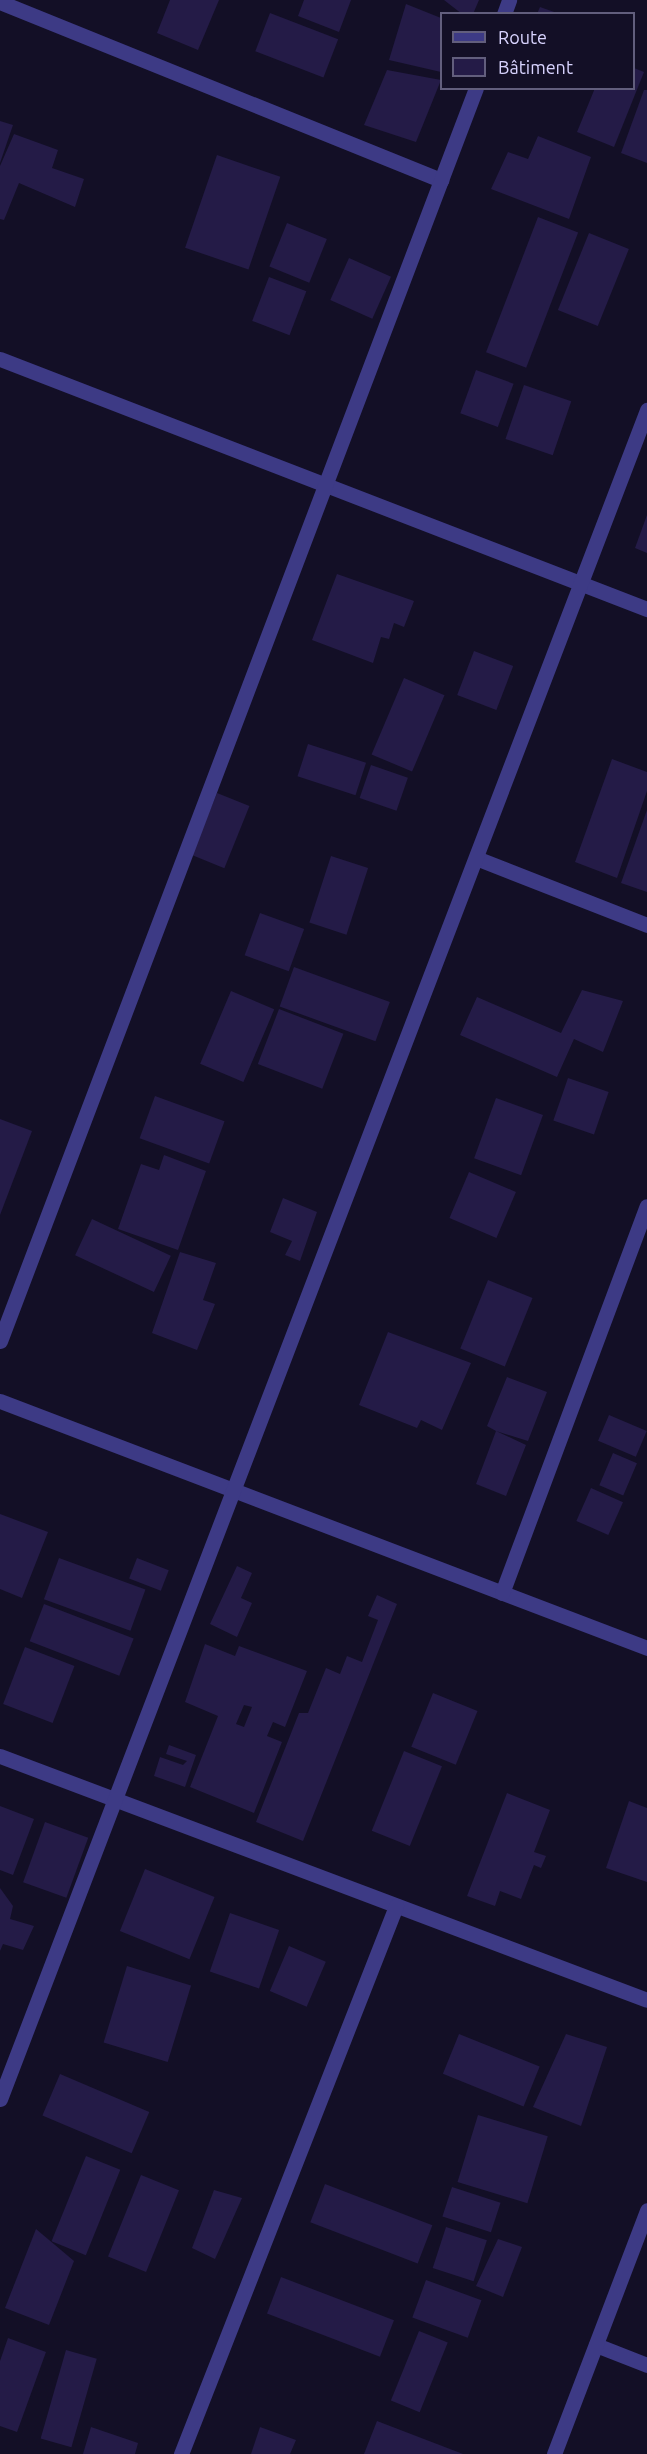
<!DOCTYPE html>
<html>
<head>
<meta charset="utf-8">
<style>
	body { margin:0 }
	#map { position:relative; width:647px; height:2454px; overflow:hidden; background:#130f26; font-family:Ubuntu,sans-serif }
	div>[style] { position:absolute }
	.building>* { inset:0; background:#241b47; transform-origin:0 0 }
	.minor>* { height:15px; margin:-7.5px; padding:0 7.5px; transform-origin:7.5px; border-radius:7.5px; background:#3d3a85 }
	.tertiary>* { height:15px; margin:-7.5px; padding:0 7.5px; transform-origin:7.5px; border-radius:7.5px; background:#3d3a85 }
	span { translate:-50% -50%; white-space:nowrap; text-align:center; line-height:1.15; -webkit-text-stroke:4.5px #130f26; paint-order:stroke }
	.legend { position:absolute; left:440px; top:12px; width:195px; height:78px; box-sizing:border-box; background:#130f26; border:2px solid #625e7d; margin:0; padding:8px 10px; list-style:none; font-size:18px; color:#d9d4ff }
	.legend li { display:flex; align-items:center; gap:12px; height:30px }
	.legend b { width:30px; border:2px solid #625e7d }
</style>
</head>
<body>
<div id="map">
	<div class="building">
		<i style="clip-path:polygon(170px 0,219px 0,198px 50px,157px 33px)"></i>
		<i style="clip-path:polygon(304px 0,351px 0,339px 32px,298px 16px)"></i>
		<i style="clip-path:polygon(444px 0,479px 0,473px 14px,462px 14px)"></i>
		<i style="clip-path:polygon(406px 4px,441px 18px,441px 72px,389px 60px)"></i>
		<i style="clip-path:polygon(540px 7px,557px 13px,557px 14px,537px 14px)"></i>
		<i style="left:270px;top:13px;width:73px;height:41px;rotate:21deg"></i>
		<i style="clip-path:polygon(634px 68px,644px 72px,614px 147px,577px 132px,595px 88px,634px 88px)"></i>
		<i style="clip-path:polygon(387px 70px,441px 80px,416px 142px,364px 125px)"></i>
		<i style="clip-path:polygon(644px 90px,647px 90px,647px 163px,621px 153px)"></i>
		<i style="clip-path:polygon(0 121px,13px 125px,0 163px)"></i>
		<i style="clip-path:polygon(14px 134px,58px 150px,52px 168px,84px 179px,75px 207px,19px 183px,4px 220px,0 219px,0 166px)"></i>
		<i style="clip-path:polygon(538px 136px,591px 157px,569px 219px,491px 189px,508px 152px,528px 159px)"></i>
		<i style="left:217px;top:155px;width:67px;height:98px;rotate:19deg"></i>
		<i style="left:538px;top:217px;width:43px;height:145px;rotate:21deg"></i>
		<i style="left:287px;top:223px;width:43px;height:47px;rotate:22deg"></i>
		<i style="left:589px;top:233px;width:43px;height:83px;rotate:22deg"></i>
		<i style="left:349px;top:258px;width:46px;height:46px;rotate:24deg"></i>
		<i style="left:269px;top:277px;width:40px;height:47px;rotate:21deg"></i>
		<i style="left:476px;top:370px;width:40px;height:46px;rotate:20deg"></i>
		<i style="left:524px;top:385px;width:50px;height:57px;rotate:19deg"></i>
		<i style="clip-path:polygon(647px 515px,647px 553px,635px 548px)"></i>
		<i style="clip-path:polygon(337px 574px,414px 601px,404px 627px,394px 623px,389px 639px,381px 637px,373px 663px,312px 640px)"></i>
		<i style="left:474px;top:651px;width:42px;height:47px;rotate:21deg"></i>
		<i style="left:404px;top:678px;width:44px;height:83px;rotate:23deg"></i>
		<i style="left:308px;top:744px;width:61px;height:34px;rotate:18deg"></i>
		<i style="clip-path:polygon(612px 759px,647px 772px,647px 791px,617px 878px,575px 862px)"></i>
		<i style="left:371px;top:765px;width:39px;height:35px;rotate:19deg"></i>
		<i style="left:217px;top:793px;width:35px;height:67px;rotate:22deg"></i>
		<i style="clip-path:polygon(647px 810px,647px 892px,621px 883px)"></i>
		<i style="left:331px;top:856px;width:39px;height:70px;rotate:18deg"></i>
		<i style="left:260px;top:913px;width:47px;height:45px;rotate:20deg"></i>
		<i style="left:294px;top:967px;width:102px;height:42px;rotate:20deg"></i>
		<i style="clip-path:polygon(582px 990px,623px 1001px,603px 1052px,574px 1039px,557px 1077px,460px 1035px,477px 997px,561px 1033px)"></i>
		<i style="left:231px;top:991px;width:47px;height:79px;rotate:23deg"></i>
		<i style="left:279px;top:1009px;width:69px;height:59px;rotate:21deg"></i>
		<i style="left:568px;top:1078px;width:43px;height:45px;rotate:19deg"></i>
		<i style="left:155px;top:1096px;width:74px;height:45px;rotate:20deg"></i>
		<i style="left:496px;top:1098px;width:50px;height:64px;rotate:20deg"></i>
		<i style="clip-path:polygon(0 1119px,32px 1131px,0 1215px)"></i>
		<i style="clip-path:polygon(164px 1155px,206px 1171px,178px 1250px,118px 1229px,141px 1164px,159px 1170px)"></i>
		<i style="left:469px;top:1172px;width:51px;height:50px;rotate:23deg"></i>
		<i style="clip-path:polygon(283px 1198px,317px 1212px,300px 1261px,285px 1255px,292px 1241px,270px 1232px)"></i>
		<i style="left:92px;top:1219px;width:87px;height:40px;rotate:25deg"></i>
		<i style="clip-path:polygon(180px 1252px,216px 1263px,203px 1300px,215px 1304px,197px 1350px,152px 1333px)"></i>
		<i style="left:488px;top:1280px;width:48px;height:74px;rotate:22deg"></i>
		<i style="clip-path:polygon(388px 1332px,471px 1363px,442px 1430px,421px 1420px,417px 1428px,359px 1405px)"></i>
		<i style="clip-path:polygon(507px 1377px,547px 1392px,528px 1441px,496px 1431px,526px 1445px,506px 1496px,476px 1484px,496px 1431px,487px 1426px)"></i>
		<i style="left:609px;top:1415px;width:41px;height:28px;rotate:23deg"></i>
		<i style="left:613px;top:1453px;width:26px;height:35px;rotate:23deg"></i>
		<i style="left:591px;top:1488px;width:35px;height:36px;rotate:24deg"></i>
		<i style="clip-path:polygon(0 1514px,48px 1532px,22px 1598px,0 1589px)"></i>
		<i style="left:59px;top:1558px;width:92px;height:44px;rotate:20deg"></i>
		<i style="left:137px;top:1558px;width:34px;height:22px;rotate:21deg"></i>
		<i style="clip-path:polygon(237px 1566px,252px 1573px,241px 1598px,252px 1603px,237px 1637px,210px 1624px)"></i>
		<i style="clip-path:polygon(377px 1595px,397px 1604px,303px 1841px,256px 1822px,299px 1713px,308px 1713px,326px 1668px,340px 1674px,347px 1656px,362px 1662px,378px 1620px,368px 1616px)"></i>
		<i style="left:44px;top:1604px;width:96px;height:40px;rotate:21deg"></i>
		<i style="clip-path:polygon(evenodd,205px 1644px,235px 1656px,239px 1646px,307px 1671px,285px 1727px,273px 1722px,267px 1736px,282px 1742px,254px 1813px,190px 1787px,218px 1716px,185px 1702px,205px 1644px,244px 1705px,252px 1707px,244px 1727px,236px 1724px,244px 1705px)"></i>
		<i style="left:25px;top:1647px;width:53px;height:61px;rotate:21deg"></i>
		<i style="left:433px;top:1693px;width:48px;height:58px;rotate:22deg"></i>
		<i style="clip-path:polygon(169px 1745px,196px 1755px,185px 1787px,154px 1776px,160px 1757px,183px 1765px,187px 1761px,166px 1754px)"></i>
		<i style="left:404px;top:1751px;width:41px;height:86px;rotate:22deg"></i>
		<i style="clip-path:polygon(507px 1793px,550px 1810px,534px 1852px,546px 1856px,541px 1868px,534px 1865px,521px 1899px,500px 1891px,495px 1906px,467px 1896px)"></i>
		<i style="clip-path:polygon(629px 1801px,647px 1808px,647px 1882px,606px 1868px)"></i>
		<i style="clip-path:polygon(0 1806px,34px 1819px,13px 1875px,0 1870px)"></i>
		<i style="left:45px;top:1822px;width:46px;height:64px;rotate:20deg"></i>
		<i style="left:145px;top:1869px;width:75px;height:67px;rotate:22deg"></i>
		<i style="clip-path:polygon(0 1888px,13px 1906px,10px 1919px,34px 1926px,23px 1950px,3px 1944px,0 1951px)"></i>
		<i style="left:230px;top:1913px;width:52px;height:62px;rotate:19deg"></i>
		<i style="left:289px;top:1946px;width:40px;height:49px;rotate:23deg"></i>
		<i style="left:127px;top:1966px;width:67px;height:80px;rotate:17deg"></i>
		<i style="left:459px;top:2034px;width:87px;height:43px;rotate:22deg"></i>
		<i style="clip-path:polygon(566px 2034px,607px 2047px,581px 2126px,533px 2107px)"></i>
		<i style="left:60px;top:2074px;width:97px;height:45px;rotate:23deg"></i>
		<i style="left:478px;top:2115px;width:73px;height:70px;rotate:17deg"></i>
		<i style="left:86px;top:2156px;width:37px;height:92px;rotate:22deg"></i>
		<i style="left:141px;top:2175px;width:41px;height:88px;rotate:22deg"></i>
		<i style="left:325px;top:2184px;width:115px;height:41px;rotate:21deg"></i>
		<i style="left:452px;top:2187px;width:51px;height:31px;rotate:18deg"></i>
		<i style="clip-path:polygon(214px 2190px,242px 2198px,215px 2259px,192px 2248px)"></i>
		<i style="left:446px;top:2227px;width:43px;height:43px;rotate:18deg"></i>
		<i style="clip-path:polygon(36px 2229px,74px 2261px,49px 2325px,5px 2308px)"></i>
		<i style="clip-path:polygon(498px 2239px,522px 2247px,503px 2297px,476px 2286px)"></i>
		<i style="left:281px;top:2277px;width:121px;height:39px;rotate:21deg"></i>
		<i style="left:426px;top:2280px;width:59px;height:40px;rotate:20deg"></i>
		<i style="left:419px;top:2331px;width:31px;height:75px;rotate:22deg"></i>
		<i style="clip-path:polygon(8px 2338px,46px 2352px,17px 2432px,0 2426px,0 2361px)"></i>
		<i style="left:66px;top:2350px;width:32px;height:92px;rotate:16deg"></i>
		<i style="clip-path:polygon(377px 2421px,463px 2454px,364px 2454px)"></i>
		<i style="clip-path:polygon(91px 2427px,138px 2443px,135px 2454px,83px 2454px)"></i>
		<i style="clip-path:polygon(260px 2427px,296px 2440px,290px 2454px,251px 2454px)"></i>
	</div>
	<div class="minor">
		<i style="left:0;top:2px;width:476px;rotate:22deg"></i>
		<i style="left:504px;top:14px;width:15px;rotate:-70deg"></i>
		<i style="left:0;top:359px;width:694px;rotate:21.13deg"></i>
		<i style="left:476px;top:858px;width:184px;rotate:21.4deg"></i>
		<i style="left:0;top:1341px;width:1340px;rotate:-69.2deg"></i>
		<i style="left:0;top:1401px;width:693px;rotate:20.89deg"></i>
		<i style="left:502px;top:1593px;width:413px;rotate:-69.5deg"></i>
		<i style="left:0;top:1756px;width:691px;rotate:20.66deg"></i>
		<i style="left:0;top:2099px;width:1809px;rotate:-69.04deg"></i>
		<i style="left:596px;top:2345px;width:55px;rotate:21.4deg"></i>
		<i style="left:181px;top:2454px;width:589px;rotate:-68.58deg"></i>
	</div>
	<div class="tertiary">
		<i style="left:554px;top:2454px;width:261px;rotate:-69.1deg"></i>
	</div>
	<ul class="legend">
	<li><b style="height:8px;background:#3d3a85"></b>Route</li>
	<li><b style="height:16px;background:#241b47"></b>Bâtiment</li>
	</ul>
</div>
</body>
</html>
